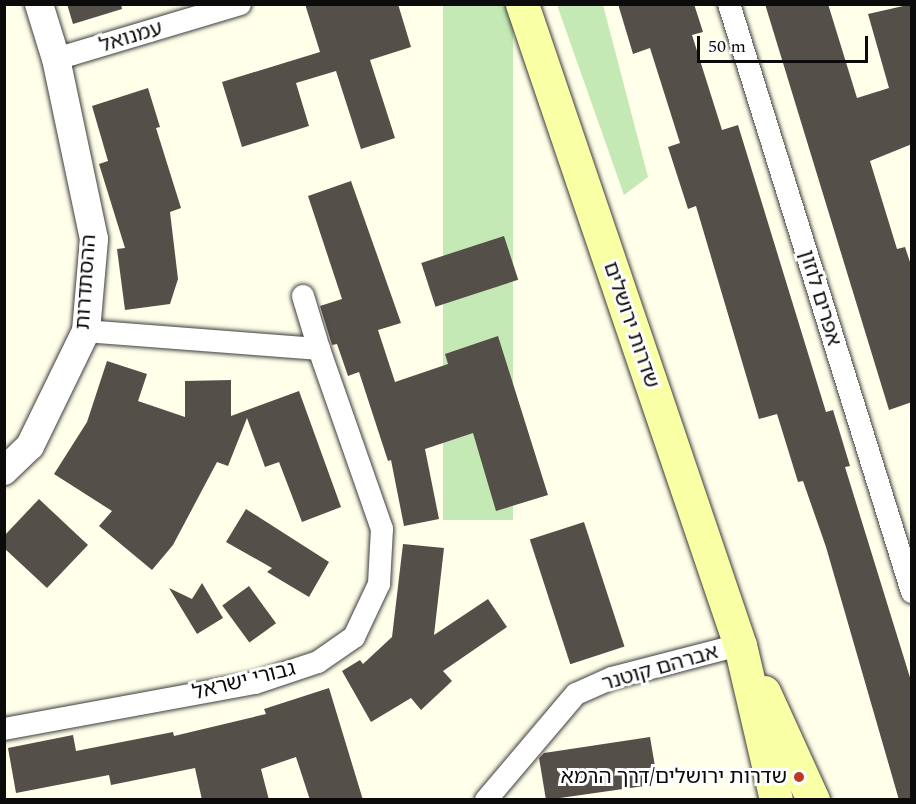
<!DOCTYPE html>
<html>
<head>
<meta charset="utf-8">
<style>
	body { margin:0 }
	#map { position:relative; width:916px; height:804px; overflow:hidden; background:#ffffea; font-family:Spectral,"Noto Sans Hebrew",serif }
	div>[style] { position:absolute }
	.green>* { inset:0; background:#c5e9b4; transform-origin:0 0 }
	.building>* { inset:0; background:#544f48; transform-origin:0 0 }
	.roads { filter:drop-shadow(0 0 2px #3e3e3e) drop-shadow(0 0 2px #3e3e3e) }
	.minor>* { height:22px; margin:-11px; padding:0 11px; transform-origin:11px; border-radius:11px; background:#fff }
	.tertiary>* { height:28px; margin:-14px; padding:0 14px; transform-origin:14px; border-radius:14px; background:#fff }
	.secondary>* { height:33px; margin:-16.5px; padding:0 16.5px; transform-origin:16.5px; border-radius:16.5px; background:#f8ffa5 }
	.dots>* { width:16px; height:16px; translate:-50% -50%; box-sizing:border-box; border:3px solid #fff; border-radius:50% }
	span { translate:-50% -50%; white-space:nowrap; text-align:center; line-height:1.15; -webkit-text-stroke:6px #fff; paint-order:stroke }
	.street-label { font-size:21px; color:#0b0b0b }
	.poi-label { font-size:21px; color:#0b0b0b }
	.right { translate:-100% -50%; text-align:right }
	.frame { position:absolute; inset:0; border:6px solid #0b0b0b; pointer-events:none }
	.scale { position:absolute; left:697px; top:36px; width:171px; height:27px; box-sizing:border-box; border:3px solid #0b0b0b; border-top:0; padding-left:8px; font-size:18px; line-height:21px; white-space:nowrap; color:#0b0b0b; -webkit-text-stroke:4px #fff; paint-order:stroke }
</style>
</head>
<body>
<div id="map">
	<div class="green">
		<i style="left:443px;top:5px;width:70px;height:515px"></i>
		<i style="clip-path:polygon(557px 5px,603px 5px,648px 177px,624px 195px)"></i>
	</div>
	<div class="building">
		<i style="clip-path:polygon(67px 4px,121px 4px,122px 9px,73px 24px)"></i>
		<i style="clip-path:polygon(305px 4px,398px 4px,411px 47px,370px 60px,395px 138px,361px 149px,336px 71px,296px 83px,309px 126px,242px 147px,222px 82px,320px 52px)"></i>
		<i style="clip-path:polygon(618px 4px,694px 4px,703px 32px,692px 35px,722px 130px,738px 125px,826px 412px,833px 410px,850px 466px,845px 467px,912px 684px,912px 800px,899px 800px,826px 547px,803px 481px,798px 482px,777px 414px,759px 419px,696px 206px,688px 209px,668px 147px,680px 143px,650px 48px,633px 54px)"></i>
		<i style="clip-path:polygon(765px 4px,828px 4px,857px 98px,889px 88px,868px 14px,912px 4px,912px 144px,870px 161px,897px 249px,905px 247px,912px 268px,912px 402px,889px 410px)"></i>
		<i style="clip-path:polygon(148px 88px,160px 127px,156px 128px,181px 208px,170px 212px,178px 279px,170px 304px,125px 310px,117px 249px,125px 248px,99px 164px,108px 161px,92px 106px)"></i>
		<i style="clip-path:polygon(351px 181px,401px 323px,378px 330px,395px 382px,448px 364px,445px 354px,498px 336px,548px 495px,496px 511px,473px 433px,425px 449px,439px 519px,404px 526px,391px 460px,388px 461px,359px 372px,348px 376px,337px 344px,332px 345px,320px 306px,342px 299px,308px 196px)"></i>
		<i style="left:504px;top:236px;width:46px;height:87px;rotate:72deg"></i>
		<i style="clip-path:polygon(107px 361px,147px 374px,138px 401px,185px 417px,185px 381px,231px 380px,231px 416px,299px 391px,341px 507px,302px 522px,279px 462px,265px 467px,247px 418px,228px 466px,217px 462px,173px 545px,152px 570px,99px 526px,112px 511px,54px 474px,87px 422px)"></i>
		<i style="clip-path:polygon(39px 499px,88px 545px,47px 588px,4px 548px,4px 536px)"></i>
		<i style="clip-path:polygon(246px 509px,329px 562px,309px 597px,267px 572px,272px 568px,226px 542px)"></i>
		<i style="left:584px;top:522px;width:131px;height:57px;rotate:72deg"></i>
		<i style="clip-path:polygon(403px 544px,444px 548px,434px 635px,488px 599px,507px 627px,443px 671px,452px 681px,421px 710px,411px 698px,371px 722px,342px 671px,360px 660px,363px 664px,392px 637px)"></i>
		<i style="clip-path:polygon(202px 583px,223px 618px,197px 634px,169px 588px,192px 599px)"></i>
		<i style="left:249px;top:586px;width:46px;height:33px;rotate:54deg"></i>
		<i style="clip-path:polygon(329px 688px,363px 800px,310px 800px,296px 757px,261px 769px,269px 800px,202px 800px,195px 768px,111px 785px,109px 775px,16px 793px,8px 748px,73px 735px,76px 751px,173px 732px,174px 736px,266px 714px,264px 709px)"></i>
		<i style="clip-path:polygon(650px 737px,658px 784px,546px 800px,539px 758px,544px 753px)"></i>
	</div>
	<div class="roads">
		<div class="minor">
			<i style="left:729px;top:4px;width:616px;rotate:72.71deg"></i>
			<i style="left:56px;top:59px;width:192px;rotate:-16.6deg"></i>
			<i style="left:303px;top:296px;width:55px;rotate:73.2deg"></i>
			<i style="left:4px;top:729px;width:255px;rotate:-10.4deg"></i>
			<i style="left:255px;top:683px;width:66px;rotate:-18.4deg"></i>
			<i style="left:318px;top:662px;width:44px;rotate:-34.8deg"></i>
			<i style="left:354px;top:637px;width:59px;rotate:-64.7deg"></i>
			<i style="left:379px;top:584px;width:55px;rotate:-86.9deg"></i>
			<i style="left:382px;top:529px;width:191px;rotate:-109.3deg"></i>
			<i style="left:319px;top:349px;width:234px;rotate:-175.6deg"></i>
			<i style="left:486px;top:800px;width:139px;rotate:-49.7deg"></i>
			<i style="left:576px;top:694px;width:39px;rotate:-24deg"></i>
			<i style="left:612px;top:678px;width:132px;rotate:-14.5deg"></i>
		</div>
		<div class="tertiary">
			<i style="left:4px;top:471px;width:36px;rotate:-44deg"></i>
			<i style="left:30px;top:446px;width:128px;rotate:-64deg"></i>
			<i style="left:86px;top:331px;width:92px;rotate:-85deg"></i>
			<i style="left:94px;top:239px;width:184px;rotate:-101.9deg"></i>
			<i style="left:56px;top:59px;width:58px;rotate:-107.2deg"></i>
		</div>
		<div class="secondary">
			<i style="left:522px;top:4px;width:677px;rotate:71.22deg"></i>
			<i style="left:740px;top:645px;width:159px;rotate:76.9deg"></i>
			<i style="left:764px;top:692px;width:119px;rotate:65.6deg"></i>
		</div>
	</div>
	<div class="dots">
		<i style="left:799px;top:777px;background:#bb3823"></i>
	</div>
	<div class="street-label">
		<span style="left:131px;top:37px;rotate:-17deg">עמנואל</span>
		<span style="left:86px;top:282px;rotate:-86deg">ההסתדרות</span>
		<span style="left:820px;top:298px;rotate:73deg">אפרים לוזון</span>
		<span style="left:631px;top:325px;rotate:71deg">שדרות ירושלים</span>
		<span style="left:660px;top:668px;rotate:-16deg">אברהם קוטנר</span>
		<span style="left:244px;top:681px;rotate:-14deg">גבורי ישראל</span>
	</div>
	<div class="poi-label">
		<span class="right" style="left:787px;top:777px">שדרות ירושלים/דרך הרמא</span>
	</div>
	<div class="frame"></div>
	<div class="scale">50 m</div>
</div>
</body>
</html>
